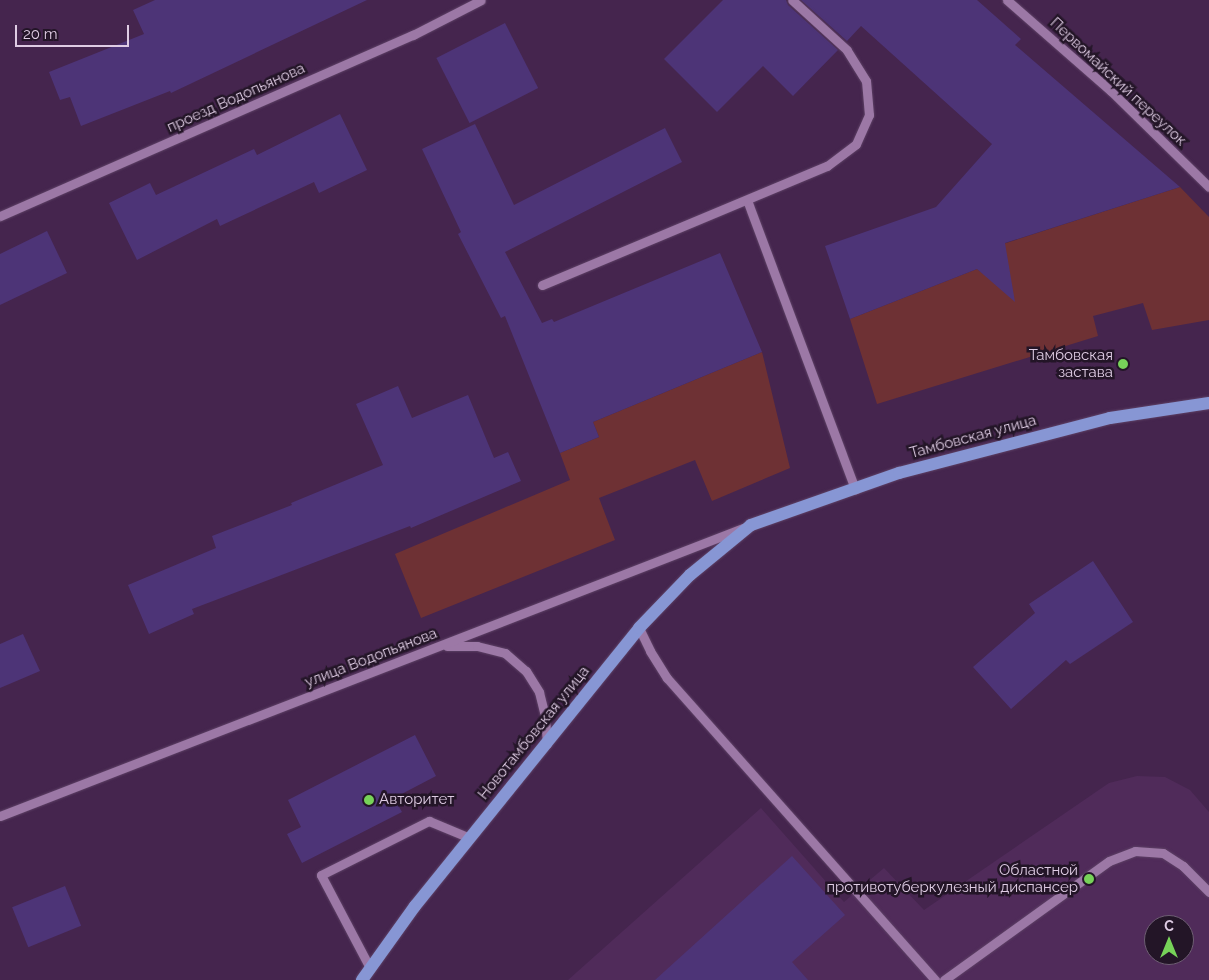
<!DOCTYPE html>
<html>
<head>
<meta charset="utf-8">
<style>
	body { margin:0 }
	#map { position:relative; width:1209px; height:980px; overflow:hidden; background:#45254e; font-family:Raleway,sans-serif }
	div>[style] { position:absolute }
	.built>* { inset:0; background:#502b5a }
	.green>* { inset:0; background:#6e3134 }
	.building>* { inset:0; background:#4d3477; transform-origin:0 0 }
	.roads { filter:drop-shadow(0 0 1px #5d4165) drop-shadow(0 0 1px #5d4165) }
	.minor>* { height:9px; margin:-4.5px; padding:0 4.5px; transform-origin:4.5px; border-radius:4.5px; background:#9c78a6 }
	.major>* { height:12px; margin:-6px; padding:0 6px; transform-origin:6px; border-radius:6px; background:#8796d4 }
	.dots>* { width:14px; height:14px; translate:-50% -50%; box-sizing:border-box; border:2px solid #231527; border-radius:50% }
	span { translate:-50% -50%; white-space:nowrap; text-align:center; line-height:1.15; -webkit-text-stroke:5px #231527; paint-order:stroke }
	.street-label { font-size:15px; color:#dfcce4 }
	.poi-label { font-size:15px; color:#dfcce4 }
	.right { translate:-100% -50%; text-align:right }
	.left { translate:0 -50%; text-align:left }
	.north { position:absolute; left:1144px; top:915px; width:50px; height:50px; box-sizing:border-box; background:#231527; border:1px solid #6e5e73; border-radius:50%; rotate:0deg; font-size:14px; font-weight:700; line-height:20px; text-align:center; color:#dfcce4 }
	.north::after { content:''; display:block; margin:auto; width:18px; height:22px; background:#77d259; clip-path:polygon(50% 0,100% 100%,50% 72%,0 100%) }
	.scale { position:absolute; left:15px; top:25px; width:114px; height:22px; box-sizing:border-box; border:2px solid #dfcce4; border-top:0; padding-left:6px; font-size:15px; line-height:18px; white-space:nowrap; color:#dfcce4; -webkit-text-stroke:4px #231527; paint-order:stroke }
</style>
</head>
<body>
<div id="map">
	<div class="built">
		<i style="clip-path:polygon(evenodd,1137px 776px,1165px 777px,1190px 790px,1209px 812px,1209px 980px,568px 980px,761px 808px,844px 902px,884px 868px,924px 910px,1109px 783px,1137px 776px,1154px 925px,1184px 925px,1184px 955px,1154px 955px,1154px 925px)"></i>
	</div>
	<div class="green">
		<i style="clip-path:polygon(1180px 187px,1209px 217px,1209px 320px,1152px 330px,1143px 303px,1093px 316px,1098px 336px,877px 404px,850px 319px,977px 269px,998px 285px,1009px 278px,1010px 274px,1000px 245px)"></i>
		<i style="clip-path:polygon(762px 352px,790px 468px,712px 501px,695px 460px,599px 498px,615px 540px,421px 618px,395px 554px,570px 480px,560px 453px,599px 437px,593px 422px)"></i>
	</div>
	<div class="building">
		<i style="clip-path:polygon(155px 0,367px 0,171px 93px,170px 91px,81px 126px,70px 97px,60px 100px,49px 72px,144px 34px,133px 10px)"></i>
		<i style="clip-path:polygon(723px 0,786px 0,788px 5px,838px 50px,793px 96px,763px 66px,717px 112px,664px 59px)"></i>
		<i style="clip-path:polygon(801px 0,977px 0,1021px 39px,1015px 45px,1180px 187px,1005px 243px,1015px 302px,977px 269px,850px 319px,825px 246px,936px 207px,992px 144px,861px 26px,847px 41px)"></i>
		<i style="left:505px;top:23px;width:73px;height:77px;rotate:63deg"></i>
		<i style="clip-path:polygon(340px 114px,367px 170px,319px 193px,314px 182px,220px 226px,217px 219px,137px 260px,109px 203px,150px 183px,156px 195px,254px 149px,257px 155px)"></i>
		<i style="clip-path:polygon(475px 124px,514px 205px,665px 128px,682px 162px,505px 252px,542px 323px,552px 319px,554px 322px,720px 253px,762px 352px,593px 422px,599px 437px,560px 453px,505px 316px,501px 318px,458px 234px,461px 232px,422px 149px)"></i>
		<i style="clip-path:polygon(47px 231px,67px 273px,0 305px,0 254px)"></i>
		<i style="clip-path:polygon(398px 386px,412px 418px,468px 395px,494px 458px,508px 452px,521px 481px,411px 528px,410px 526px,192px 609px,194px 614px,149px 634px,128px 585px,216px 548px,212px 536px,292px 505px,291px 503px,383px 465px,356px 404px)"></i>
		<i style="clip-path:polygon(1093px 561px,1133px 622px,1070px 664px,1066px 660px,1011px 709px,973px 667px,1035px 613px,1029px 604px)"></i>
		<i style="clip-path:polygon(23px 634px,40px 671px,0 688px,0 644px)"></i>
		<i style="clip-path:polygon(415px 735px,436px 776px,394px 798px,402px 812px,302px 863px,287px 834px,301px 827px,288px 800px)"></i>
		<i style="clip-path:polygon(792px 856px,845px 915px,792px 962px,808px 980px,655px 980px)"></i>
		<i style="left:65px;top:886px;width:43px;height:57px;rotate:68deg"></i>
	</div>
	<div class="roads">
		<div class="minor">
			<i style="left:1007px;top:0;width:138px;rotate:41.2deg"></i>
			<i style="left:1111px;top:91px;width:137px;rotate:44.4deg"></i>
			<i style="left:747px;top:200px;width:309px;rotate:69.5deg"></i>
			<i style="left:0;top:216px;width:451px;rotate:-23.7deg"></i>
			<i style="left:413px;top:35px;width:76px;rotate:-27.2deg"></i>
			<i style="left:542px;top:285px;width:309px;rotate:-22.7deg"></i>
			<i style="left:827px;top:166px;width:36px;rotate:-37deg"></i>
			<i style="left:856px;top:144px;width:32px;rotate:-66deg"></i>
			<i style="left:869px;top:115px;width:34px;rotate:-95deg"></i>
			<i style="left:866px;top:81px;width:36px;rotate:-122deg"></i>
			<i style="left:847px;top:50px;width:74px;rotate:-137.7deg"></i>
			<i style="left:639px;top:628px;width:25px;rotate:64deg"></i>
			<i style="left:650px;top:651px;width:32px;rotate:58deg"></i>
			<i style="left:667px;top:678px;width:404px;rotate:48.4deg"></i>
			<i style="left:447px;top:646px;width:30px"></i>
			<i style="left:477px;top:646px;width:29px;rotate:14deg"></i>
			<i style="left:505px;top:653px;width:28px;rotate:41deg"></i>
			<i style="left:526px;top:671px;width:25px;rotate:58deg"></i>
			<i style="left:539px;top:692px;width:25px;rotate:76deg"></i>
			<i style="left:545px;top:716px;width:28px;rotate:86deg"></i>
			<i style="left:0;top:816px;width:797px;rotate:-21.19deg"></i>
			<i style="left:370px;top:968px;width:105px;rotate:-117.8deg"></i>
			<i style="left:321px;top:875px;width:121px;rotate:-26.6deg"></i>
			<i style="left:429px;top:821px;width:44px;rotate:22.5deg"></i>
			<i style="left:944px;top:980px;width:203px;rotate:-35.8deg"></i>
			<i style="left:1109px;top:861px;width:28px;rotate:-21deg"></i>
			<i style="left:1135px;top:851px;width:28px;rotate:4deg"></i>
			<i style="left:1163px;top:853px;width:24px;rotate:33deg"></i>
			<i style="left:1183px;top:866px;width:37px;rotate:45deg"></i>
		</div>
		<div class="major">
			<i style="left:362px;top:980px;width:91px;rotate:-54.4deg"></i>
			<i style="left:415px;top:906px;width:357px;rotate:-51.1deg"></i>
			<i style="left:639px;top:628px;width:74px;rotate:-46.1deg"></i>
			<i style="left:690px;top:575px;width:79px;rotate:-39.3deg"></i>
			<i style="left:751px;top:525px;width:157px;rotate:-19.4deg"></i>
			<i style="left:899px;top:473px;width:218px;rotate:-14.6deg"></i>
			<i style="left:1110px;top:418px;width:100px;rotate:-8.6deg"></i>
		</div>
	</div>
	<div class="dots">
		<i style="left:1123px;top:364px;background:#77d259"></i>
		<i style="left:369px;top:800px;background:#77d259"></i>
		<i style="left:1089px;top:879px;background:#77d259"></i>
	</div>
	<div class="street-label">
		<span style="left:1118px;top:82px;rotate:43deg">Первомайский переулок</span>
		<span style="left:236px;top:98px;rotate:-24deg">проезд Водопьянова</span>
		<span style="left:973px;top:437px;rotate:-15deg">Тамбовская улица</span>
		<span style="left:371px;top:658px;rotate:-21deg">улица Водопьянова</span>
		<span style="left:534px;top:733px;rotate:-51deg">Новотамбовская улица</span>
	</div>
	<div class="poi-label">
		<span class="right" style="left:1113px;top:364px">Тамбовская<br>застава</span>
		<span class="left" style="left:379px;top:800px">Авторитет</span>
		<span class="right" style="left:1078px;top:879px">Областной<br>противотуберкулезный диспансер</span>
	</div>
	<div class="north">С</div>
	<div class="scale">20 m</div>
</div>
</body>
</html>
